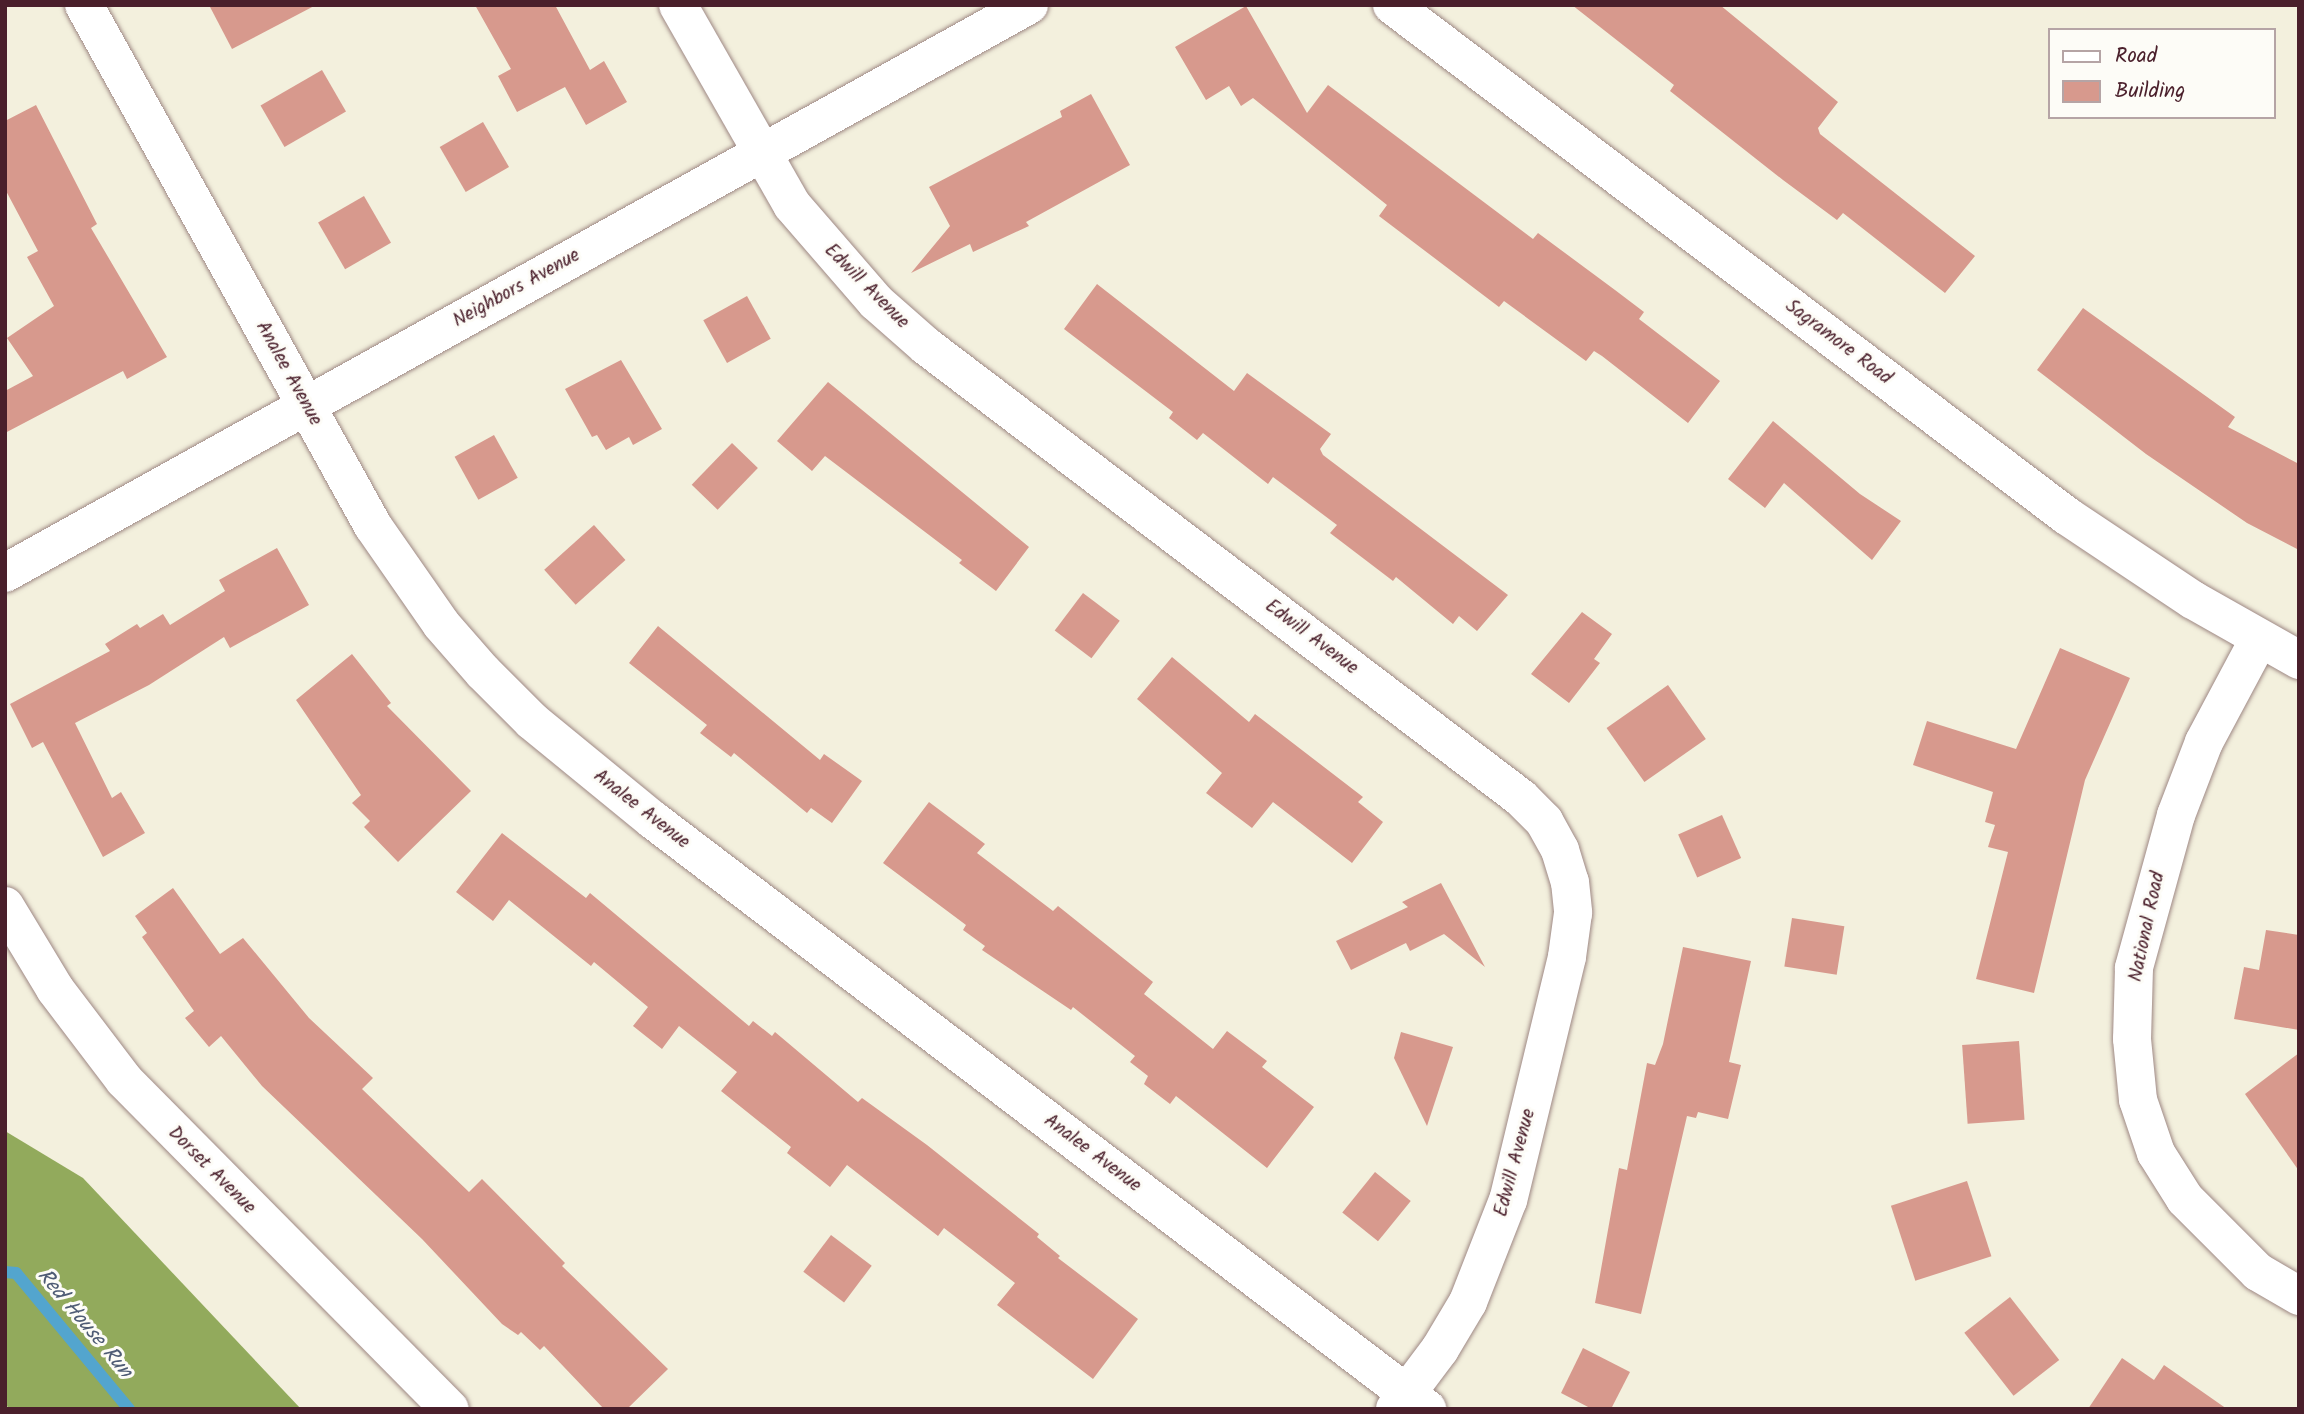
<!DOCTYPE html>
<html>
<head>
<meta charset="utf-8">
<style>
	body { margin:0 }
	#map { position:relative; width:2304px; height:1414px; overflow:hidden; background:#f3f0dd; font-family:Kalam,sans-serif }
	div>[style] { position:absolute }
	.forest>* { inset:0; background:#92aa5c }
	.stream>* { height:12px; margin:-6px; padding:0 6px; transform-origin:6px; border-radius:6px; background:#53a5ce }
	.building>* { inset:0; background:#d7998d; transform-origin:0 0 }
	.roads { filter:drop-shadow(0 0 2px #9e8884) drop-shadow(0 0 2px #9e8884) }
	.minor>* { height:38px; margin:-19px; padding:0 19px; transform-origin:19px; border-radius:19px; background:#fff }
	span { translate:-50% -50%; white-space:nowrap; text-align:center; line-height:1.15; -webkit-text-stroke:6px #fdfcf7; paint-order:stroke }
	.street-label { font-size:19px; color:#4a1f2b }
	.water-label { font-size:21px; color:#4e5b74; font-style:italic }
	.frame { position:absolute; inset:0; border:7px solid #4a1f2b; pointer-events:none }
	.legend { position:absolute; left:2048px; top:28px; width:228px; height:91px; box-sizing:border-box; background:#fdfcf7; border:2px solid #b5a4a5; margin:0; padding:9px 12px; list-style:none; font-size:21px; color:#4a1f2b }
	.legend li { display:flex; align-items:center; gap:14px; height:35px }
	.legend b { width:35px; border:2px solid #b5a4a5 }
</style>
</head>
<body>
<div id="map">
	<div class="forest">
		<i style="clip-path:polygon(5px 1131px,83px 1178px,301px 1409px,9px 1409px,5px 1403px)"></i>
	</div>
	<div class="stream">
		<i style="left:5px;top:1272px;width:11px;rotate:5deg"></i>
		<i style="left:16px;top:1273px;width:177px;rotate:50.3deg"></i>
	</div>
	<div class="building">
		<i style="clip-path:polygon(209px 5px,316px 5px,232px 49px)"></i>
		<i style="clip-path:polygon(475px 5px,555px 5px,590px 70px,604px 61px,627px 102px,586px 125px,565px 87px,517px 112px,498px 76px,511px 69px)"></i>
		<i style="clip-path:polygon(1572px 5px,1720px 5px,1838px 102px,1818px 128px,1820px 134px,1975px 256px,1945px 293px,1843px 213px,1837px 220px,1783px 180px,1670px 91px,1674px 85px)"></i>
		<i style="clip-path:polygon(1246px 6px,1307px 113px,1328px 85px,1533px 239px,1538px 233px,1615px 290px,1644px 312px,1639px 319px,1720px 381px,1688px 423px,1602px 356px,1594px 351px,1586px 361px,1504px 301px,1499px 307px,1379px 216px,1387px 205px,1253px 98px,1241px 106px,1229px 86px,1206px 100px,1175px 47px)"></i>
		<i style="left:322px;top:70px;width:48px;height:71px;rotate:60deg"></i>
		<i style="clip-path:polygon(1091px 94px,1130px 165px,1026px 222px,1029px 226px,973px 252px,970px 244px,911px 273px,950px 226px,929px 187px,1062px 117px,1060px 111px)"></i>
		<i style="clip-path:polygon(36px 105px,97px 224px,91px 228px,167px 357px,127px 379px,123px 371px,5px 433px,5px 391px,33px 376px,7px 338px,54px 306px,27px 257px,38px 251px,5px 189px,5px 121px)"></i>
		<i style="left:483px;top:122px;width:52px;height:50px;rotate:60deg"></i>
		<i style="left:364px;top:196px;width:54px;height:53px;rotate:60deg"></i>
		<i style="clip-path:polygon(1097px 284px,1234px 391px,1247px 373px,1331px 434px,1320px 449px,1323px 455px,1508px 595px,1477px 631px,1459px 616px,1453px 624px,1396px 577px,1393px 581px,1330px 533px,1337px 525px,1273px 477px,1268px 484px,1203px 433px,1197px 440px,1169px 418px,1173px 412px,1064px 329px)"></i>
		<i style="left:747px;top:296px;width:49px;height:50px;rotate:61deg"></i>
		<i style="clip-path:polygon(2083px 308px,2235px 417px,2228px 427px,2299px 464px,2299px 550px,2247px 523px,2146px 454px,2037px 370px)"></i>
		<i style="clip-path:polygon(621px 360px,662px 429px,633px 445px,629px 437px,606px 450px,597px 435px,592px 437px,565px 389px)"></i>
		<i style="clip-path:polygon(828px 382px,1029px 547px,996px 591px,959px 563px,962px 560px,825px 456px,812px 471px,777px 441px)"></i>
		<i style="clip-path:polygon(1773px 421px,1860px 494px,1901px 521px,1872px 560px,1784px 483px,1765px 508px,1728px 479px)"></i>
		<i style="left:494px;top:435px;width:49px;height:45px;rotate:61deg"></i>
		<i style="left:732px;top:443px;width:36px;height:58px;rotate:44deg"></i>
		<i style="left:594px;top:525px;width:47px;height:67px;rotate:48deg"></i>
		<i style="clip-path:polygon(277px 548px,309px 605px,230px 648px,224px 637px,149px 685px,75px 723px,112px 798px,121px 792px,145px 833px,103px 857px,43px 742px,32px 748px,10px 704px,110px 651px,105px 644px,137px 624px,140px 628px,163px 614px,170px 625px,225px 591px,219px 580px)"></i>
		<i style="left:1083px;top:593px;width:46px;height:47px;rotate:37deg"></i>
		<i style="clip-path:polygon(1582px 612px,1612px 634px,1594px 659px,1600px 663px,1569px 703px,1531px 674px)"></i>
		<i style="clip-path:polygon(658px 626px,820px 760px,824px 754px,862px 781px,832px 823px,811px 808px,807px 813px,734px 753px,731px 757px,700px 733px,707px 725px,629px 663px)"></i>
		<i style="clip-path:polygon(2060px 648px,2130px 678px,2085px 780px,2034px 993px,1976px 979px,2008px 852px,1988px 847px,1995px 825px,1985px 822px,1993px 792px,1913px 765px,1927px 721px,2016px 749px)"></i>
		<i style="clip-path:polygon(352px 654px,391px 703px,387px 706px,471px 791px,398px 862px,364px 827px,370px 821px,352px 803px,361px 795px,296px 700px)"></i>
		<i style="clip-path:polygon(1172px 657px,1249px 722px,1255px 714px,1363px 797px,1358px 802px,1383px 822px,1352px 863px,1273px 802px,1252px 828px,1206px 793px,1222px 773px,1137px 699px)"></i>
		<i style="left:1668px;top:685px;width:66px;height:75px;rotate:55deg"></i>
		<i style="clip-path:polygon(929px 802px,985px 844px,977px 853px,1053px 911px,1058px 906px,1153px 982px,1144px 994px,1213px 1049px,1227px 1031px,1267px 1061px,1262px 1067px,1314px 1107px,1267px 1168px,1176px 1096px,1170px 1104px,1144px 1084px,1148px 1076px,1130px 1062px,1135px 1056px,1073px 1007px,1071px 1010px,982px 950px,985px 946px,963px 930px,966px 925px,883px 863px)"></i>
		<i style="left:1722px;top:815px;width:47px;height:48px;rotate:66deg"></i>
		<i style="clip-path:polygon(502px 833px,586px 898px,590px 893px,749px 1026px,753px 1021px,772px 1036px,775px 1032px,858px 1102px,862px 1098px,927px 1145px,1039px 1234px,1037px 1237px,1060px 1256px,1058px 1258px,1138px 1319px,1093px 1379px,997px 1305px,1015px 1283px,944px 1228px,938px 1236px,847px 1165px,830px 1187px,787px 1153px,791px 1147px,721px 1091px,737px 1072px,679px 1026px,662px 1049px,633px 1026px,648px 1007px,594px 962px,591px 966px,509px 900px,493px 921px,456px 892px)"></i>
		<i style="clip-path:polygon(1441px 883px,1485px 967px,1444px 934px,1410px 951px,1406px 943px,1351px 970px,1336px 941px,1408px 907px,1402px 902px)"></i>
		<i style="clip-path:polygon(173px 888px,220px 954px,243px 938px,309px 1018px,373px 1078px,362px 1089px,469px 1192px,482px 1179px,565px 1263px,562px 1266px,668px 1369px,627px 1409px,604px 1409px,544px 1346px,540px 1350px,521px 1332px,518px 1335px,502px 1324px,422px 1239px,262px 1086px,221px 1036px,209px 1047px,185px 1018px,194px 1011px,142px 937px,147px 933px,135px 916px)"></i>
		<i style="left:1792px;top:918px;width:53px;height:49px;rotate:9deg"></i>
		<i style="clip-path:polygon(2266px 930px,2299px 935px,2299px 1030px,2234px 1019px,2244px 967px,2259px 970px)"></i>
		<i style="clip-path:polygon(1683px 947px,1751px 961px,1729px 1062px,1741px 1065px,1728px 1119px,1698px 1112px,1696px 1118px,1687px 1116px,1641px 1314px,1595px 1303px,1619px 1168px,1627px 1170px,1647px 1063px,1655px 1065px,1663px 1044px)"></i>
		<i style="clip-path:polygon(1401px 1032px,1453px 1047px,1427px 1126px,1394px 1058px)"></i>
		<i style="left:2019px;top:1041px;width:79px;height:57px;rotate:86deg"></i>
		<i style="clip-path:polygon(2299px 1053px,2299px 1171px,2245px 1094px)"></i>
		<i style="left:1375px;top:1172px;width:46px;height:52px;rotate:39deg"></i>
		<i style="left:1967px;top:1181px;width:79px;height:80px;rotate:72deg"></i>
		<i style="left:831px;top:1235px;width:51px;height:46px;rotate:37deg"></i>
		<i style="left:2010px;top:1297px;width:80px;height:58px;rotate:52deg"></i>
		<i style="clip-path:polygon(1583px 1348px,1630px 1372px,1611px 1409px,1592px 1409px,1561px 1393px)"></i>
		<i style="clip-path:polygon(2122px 1358px,2154px 1380px,2164px 1365px,2227px 1409px,2088px 1409px)"></i>
	</div>
	<div class="roads">
		<div class="minor">
			<i style="left:84px;top:5px;width:596px;rotate:60.98deg"></i>
			<i style="left:373px;top:526px;width:119px;rotate:55.2deg"></i>
			<i style="left:441px;top:624px;width:64px;rotate:48.8deg"></i>
			<i style="left:483px;top:672px;width:69px;rotate:45deg"></i>
			<i style="left:532px;top:721px;width:156px;rotate:39.3deg"></i>
			<i style="left:653px;top:820px;width:973px;rotate:37.27deg"></i>
			<i style="left:678px;top:5px;width:230px;rotate:60.3deg"></i>
			<i style="left:792px;top:205px;width:128px;rotate:49.1deg"></i>
			<i style="left:876px;top:302px;width:67px;rotate:41.3deg"></i>
			<i style="left:926px;top:346px;width:747px;rotate:37.22deg"></i>
			<i style="left:1521px;top:798px;width:33px;rotate:45deg"></i>
			<i style="left:1544px;top:821px;width:33px;rotate:61deg"></i>
			<i style="left:1560px;top:850px;width:34px;rotate:73deg"></i>
			<i style="left:1570px;top:882px;width:31px;rotate:84deg"></i>
			<i style="left:1573px;top:913px;width:44px;rotate:97.8deg"></i>
			<i style="left:1567px;top:957px;width:250px;rotate:103.6deg"></i>
			<i style="left:1508px;top:1200px;width:110px;rotate:111.4deg"></i>
			<i style="left:1468px;top:1302px;width:55px;rotate:120.8deg"></i>
			<i style="left:1440px;top:1349px;width:75px;rotate:126.9deg"></i>
			<i style="left:1392px;top:5px;width:847px;rotate:37.13deg"></i>
			<i style="left:2067px;top:516px;width:151px;rotate:33.7deg"></i>
			<i style="left:2193px;top:600px;width:122px;rotate:29.5deg"></i>
			<i style="left:5px;top:573px;width:1171px;rotate:-29.02deg"></i>
			<i style="left:2259px;top:639px;width:117px;rotate:118.1deg"></i>
			<i style="left:2204px;top:742px;width:78px;rotate:111deg"></i>
			<i style="left:2176px;top:815px;width:159px;rotate:105.4deg"></i>
			<i style="left:2134px;top:968px;width:71px;rotate:91.6deg"></i>
			<i style="left:2132px;top:1039px;width:61px;rotate:84.4deg"></i>
			<i style="left:2138px;top:1100px;width:56px;rotate:71.2deg"></i>
			<i style="left:2156px;top:1153px;width:54px;rotate:57.8deg"></i>
			<i style="left:2185px;top:1199px;width:103px;rotate:45deg"></i>
			<i style="left:2258px;top:1272px;width:48px;rotate:30.3deg"></i>
			<i style="left:5px;top:906px;width:97px;rotate:58.9deg"></i>
			<i style="left:55px;top:989px;width:114px;rotate:52.8deg"></i>
			<i style="left:124px;top:1080px;width:463px;rotate:45.3deg"></i>
		</div>
	</div>
	<div class="street-label">
		<span style="left:866px;top:287px;rotate:45deg">Edwill Avenue</span>
		<span style="left:517px;top:289px;rotate:-29deg">Neighbors Avenue</span>
		<span style="left:1838px;top:343px;rotate:37deg">Sagramore Road</span>
		<span style="left:288px;top:374px;rotate:61deg">Analee Avenue</span>
		<span style="left:1311px;top:638px;rotate:37deg">Edwill Avenue</span>
		<span style="left:641px;top:810px;rotate:38deg">Analee Avenue</span>
		<span style="left:2148px;top:927px;rotate:-78deg">National Road</span>
		<span style="left:1092px;top:1154px;rotate:37deg">Analee Avenue</span>
		<span style="left:1516px;top:1163px;rotate:-75deg">Edwill Avenue</span>
		<span style="left:211px;top:1171px;rotate:45deg">Dorset Avenue</span>
	</div>
	<div class="water-label">
		<span style="left:84px;top:1324px;rotate:50deg">Red House Run</span>
	</div>
	<div class="frame"></div>
	<ul class="legend">
	<li><b style="height:9px;background:#fff"></b>Road</li>
	<li><b style="height:19px;background:#d7998d"></b>Building</li>
	</ul>
</div>
</body>
</html>
